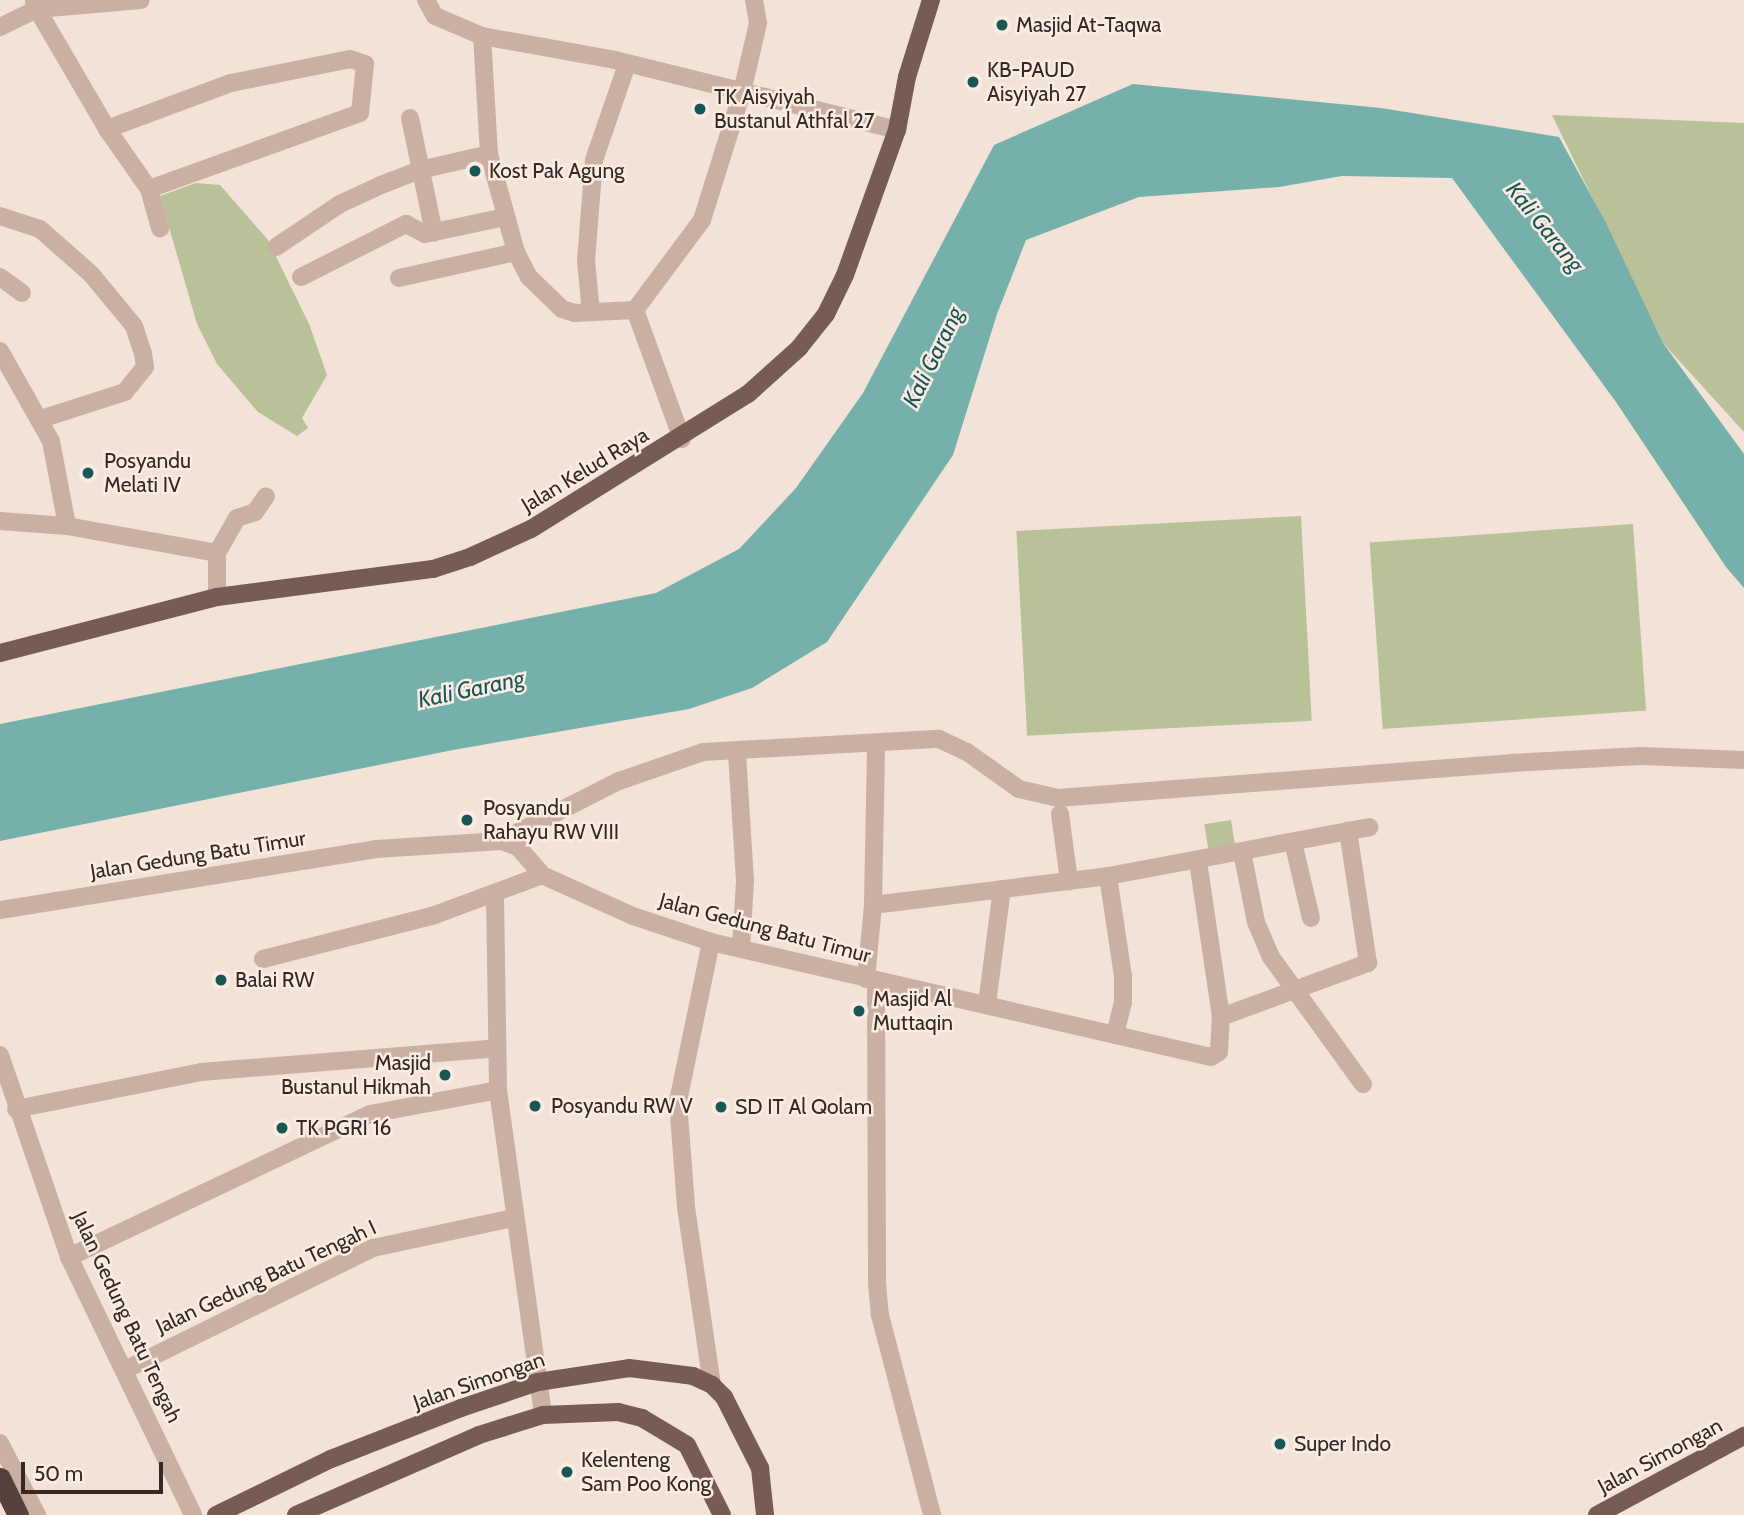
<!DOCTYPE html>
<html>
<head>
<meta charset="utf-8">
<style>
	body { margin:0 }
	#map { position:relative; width:1744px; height:1515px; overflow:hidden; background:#f2e2d7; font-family:Cabin,sans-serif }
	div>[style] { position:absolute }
	.green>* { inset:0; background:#b8c197; transform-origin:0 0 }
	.water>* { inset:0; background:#75b0ab }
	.minor>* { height:18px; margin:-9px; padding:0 9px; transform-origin:9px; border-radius:9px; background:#cab0a3 }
	.major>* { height:18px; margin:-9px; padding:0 9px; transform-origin:9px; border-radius:9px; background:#775c55 }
	.highway>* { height:21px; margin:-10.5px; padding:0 10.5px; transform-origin:10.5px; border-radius:10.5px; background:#56413c }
	.dots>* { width:19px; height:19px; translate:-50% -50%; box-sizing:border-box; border:4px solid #faece3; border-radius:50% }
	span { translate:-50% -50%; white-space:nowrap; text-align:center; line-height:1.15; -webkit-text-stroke:5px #faece3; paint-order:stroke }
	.poi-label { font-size:21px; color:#352825 }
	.left { translate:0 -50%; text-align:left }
	.right { translate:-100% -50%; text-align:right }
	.street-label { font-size:21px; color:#352825 }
	.water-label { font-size:23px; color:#195754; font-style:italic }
	.scale { position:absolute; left:21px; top:1462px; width:142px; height:32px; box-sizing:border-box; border:4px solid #352825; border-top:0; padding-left:9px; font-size:21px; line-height:24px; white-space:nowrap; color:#352825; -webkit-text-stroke:5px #faece3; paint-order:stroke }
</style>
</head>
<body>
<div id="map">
	<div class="green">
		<i style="clip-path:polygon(1552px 115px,1744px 123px,1744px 432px,1663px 343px)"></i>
		<i style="clip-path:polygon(196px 183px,220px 185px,268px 240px,309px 324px,327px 375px,302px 418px,308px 428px,297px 436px,258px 412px,217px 364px,197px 324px,160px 196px)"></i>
		<i style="left:1301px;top:516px;width:205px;height:285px;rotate:87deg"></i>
		<i style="left:1633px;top:524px;width:187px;height:264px;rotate:86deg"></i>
		<i style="left:1231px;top:820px;width:32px;height:27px;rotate:81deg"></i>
	</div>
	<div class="water">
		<i style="clip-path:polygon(1133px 84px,1381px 108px,1559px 137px,1606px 223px,1663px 343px,1744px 454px,1744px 588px,1726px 567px,1616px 402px,1452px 178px,1342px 176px,1279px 187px,1139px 197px,1026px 240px,997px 314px,953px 455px,827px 642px,752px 688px,689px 709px,453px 750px,0 841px,0 724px,656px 593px,739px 549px,796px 488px,863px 393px,994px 145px)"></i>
	</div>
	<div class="minor">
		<i style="left:426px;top:0;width:18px;rotate:61deg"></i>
		<i style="left:435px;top:16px;width:51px;rotate:23.1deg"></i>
		<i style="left:482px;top:36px;width:135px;rotate:10.2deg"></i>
		<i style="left:615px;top:60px;width:291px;rotate:13.9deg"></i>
		<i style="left:34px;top:2px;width:8px;rotate:67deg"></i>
		<i style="left:37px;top:9px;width:104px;rotate:-4.9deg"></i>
		<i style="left:0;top:27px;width:41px;rotate:-25.9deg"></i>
		<i style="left:37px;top:9px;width:139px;rotate:59.7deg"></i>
		<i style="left:107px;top:129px;width:132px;rotate:-20.4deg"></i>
		<i style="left:231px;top:83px;width:121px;rotate:-11.4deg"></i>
		<i style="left:350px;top:59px;width:16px;rotate:18deg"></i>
		<i style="left:365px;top:64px;width:49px;rotate:95.8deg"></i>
		<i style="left:360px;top:113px;width:224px;rotate:160.2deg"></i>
		<i style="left:482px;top:36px;width:118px;rotate:86.6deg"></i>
		<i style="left:489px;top:154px;width:102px;rotate:74.6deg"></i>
		<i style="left:516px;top:252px;width:28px;rotate:63deg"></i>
		<i style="left:529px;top:277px;width:46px;rotate:44.1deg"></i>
		<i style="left:562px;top:309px;width:14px;rotate:17deg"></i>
		<i style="left:575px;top:313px;width:60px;rotate:-2.9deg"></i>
		<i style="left:410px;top:118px;width:117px;rotate:78.2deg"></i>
		<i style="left:107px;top:129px;width:73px;rotate:55deg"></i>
		<i style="left:149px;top:189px;width:41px;rotate:74.2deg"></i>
		<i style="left:0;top:216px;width:42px;rotate:18deg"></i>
		<i style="left:40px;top:229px;width:68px;rotate:41.4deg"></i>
		<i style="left:91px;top:274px;width:67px;rotate:50.4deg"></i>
		<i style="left:134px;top:326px;width:28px;rotate:72deg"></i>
		<i style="left:143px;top:353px;width:14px;rotate:82deg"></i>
		<i style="left:145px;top:367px;width:32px;rotate:129deg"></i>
		<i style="left:125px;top:392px;width:88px;rotate:162.2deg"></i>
		<i style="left:276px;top:247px;width:77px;rotate:-33.9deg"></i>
		<i style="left:340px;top:204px;width:45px;rotate:-24.9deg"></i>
		<i style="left:381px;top:185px;width:42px;rotate:-21deg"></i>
		<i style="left:420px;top:170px;width:71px;rotate:-13.1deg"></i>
		<i style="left:0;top:277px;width:27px;rotate:36deg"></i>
		<i style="left:301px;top:277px;width:118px;rotate:-26.8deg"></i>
		<i style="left:406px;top:224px;width:21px;rotate:28deg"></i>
		<i style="left:425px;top:234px;width:82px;rotate:-12deg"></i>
		<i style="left:399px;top:278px;width:120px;rotate:-12.5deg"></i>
		<i style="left:591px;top:312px;width:51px;rotate:-95.6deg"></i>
		<i style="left:586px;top:261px;width:101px;rotate:-85.5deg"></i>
		<i style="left:594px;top:160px;width:102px;rotate:-71deg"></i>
		<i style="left:0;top:351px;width:103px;rotate:60.5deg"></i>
		<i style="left:51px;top:441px;width:86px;rotate:79.3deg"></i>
		<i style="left:682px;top:439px;width:137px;rotate:-110deg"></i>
		<i style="left:635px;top:310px;width:112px;rotate:-53.3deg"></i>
		<i style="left:702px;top:220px;width:134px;rotate:-72.6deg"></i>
		<i style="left:742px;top:92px;width:71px;rotate:-76.9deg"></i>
		<i style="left:758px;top:23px;width:23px;rotate:-100deg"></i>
		<i style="left:0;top:521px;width:67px;rotate:4.3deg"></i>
		<i style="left:67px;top:526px;width:152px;rotate:10.2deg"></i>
		<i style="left:217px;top:553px;width:44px;rotate:90deg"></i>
		<i style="left:217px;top:553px;width:40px;rotate:-60.3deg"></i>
		<i style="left:237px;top:518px;width:19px;rotate:-18deg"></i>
		<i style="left:255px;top:512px;width:19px;rotate:-55deg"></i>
		<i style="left:737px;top:753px;width:128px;rotate:86.4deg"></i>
		<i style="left:745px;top:881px;width:67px;rotate:93.4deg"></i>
		<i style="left:1060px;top:814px;width:68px;rotate:82.3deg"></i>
		<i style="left:501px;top:841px;width:132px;rotate:-27deg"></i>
		<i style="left:619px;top:781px;width:89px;rotate:-19deg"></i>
		<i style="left:703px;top:752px;width:236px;rotate:-3.2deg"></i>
		<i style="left:939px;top:739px;width:31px;rotate:25deg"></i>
		<i style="left:967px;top:752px;width:64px;rotate:35.4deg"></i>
		<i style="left:1019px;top:789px;width:40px;rotate:13deg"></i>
		<i style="left:1058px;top:798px;width:454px;rotate:-4.4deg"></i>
		<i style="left:1511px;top:763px;width:130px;rotate:-3.1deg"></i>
		<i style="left:1641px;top:756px;width:103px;rotate:2.2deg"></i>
		<i style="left:1293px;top:842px;width:78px;rotate:76.7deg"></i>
		<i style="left:1242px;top:852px;width:71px;rotate:78.7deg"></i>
		<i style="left:1256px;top:922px;width:38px;rotate:67deg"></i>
		<i style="left:1271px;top:957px;width:157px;rotate:54.1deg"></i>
		<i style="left:1108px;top:876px;width:101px;rotate:81.5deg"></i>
		<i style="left:1123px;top:976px;width:26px;rotate:90deg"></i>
		<i style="left:1123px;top:1002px;width:34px;rotate:104deg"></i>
		<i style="left:495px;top:896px;width:194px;rotate:89.1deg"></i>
		<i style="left:498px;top:1090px;width:328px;rotate:82.1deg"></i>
		<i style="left:873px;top:905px;width:237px;rotate:-7deg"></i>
		<i style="left:1108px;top:876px;width:266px;rotate:-10.6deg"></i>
		<i style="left:0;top:910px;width:381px;rotate:-9.2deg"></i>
		<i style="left:376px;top:849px;width:125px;rotate:-3.7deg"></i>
		<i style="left:501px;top:841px;width:18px;rotate:19deg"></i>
		<i style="left:518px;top:847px;width:37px;rotate:49deg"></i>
		<i style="left:542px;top:875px;width:100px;rotate:24.3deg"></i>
		<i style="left:633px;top:916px;width:82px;rotate:18.4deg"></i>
		<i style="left:711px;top:942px;width:513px;rotate:12.95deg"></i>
		<i style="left:1211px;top:1057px;width:9px;rotate:-32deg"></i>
		<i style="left:1219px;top:1052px;width:35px;rotate:-87deg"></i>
		<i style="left:1221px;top:1017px;width:157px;rotate:-98.4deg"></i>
		<i style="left:711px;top:942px;width:163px;rotate:101.7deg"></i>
		<i style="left:678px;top:1102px;width:105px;rotate:85.6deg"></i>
		<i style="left:686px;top:1207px;width:180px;rotate:81.7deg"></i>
		<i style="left:263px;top:959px;width:174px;rotate:-14.3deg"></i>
		<i style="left:432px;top:916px;width:117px;rotate:-20.4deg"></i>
		<i style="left:866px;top:979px;width:74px;rotate:-84.6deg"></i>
		<i style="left:873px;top:905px;width:162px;rotate:-88.9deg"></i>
		<i style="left:876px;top:981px;width:302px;rotate:89.8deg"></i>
		<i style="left:877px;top:1283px;width:32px;rotate:85deg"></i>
		<i style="left:880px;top:1315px;width:207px;rotate:75.4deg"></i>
		<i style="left:987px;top:1004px;width:116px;rotate:-82.6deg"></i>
		<i style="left:1221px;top:1017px;width:157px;rotate:-20.2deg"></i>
		<i style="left:1368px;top:963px;width:134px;rotate:-98.6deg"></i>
		<i style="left:0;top:1055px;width:213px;rotate:71.1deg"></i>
		<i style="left:69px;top:1257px;width:286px;rotate:64.3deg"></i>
		<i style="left:16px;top:1109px;width:189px;rotate:-11.3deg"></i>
		<i style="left:201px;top:1072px;width:297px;rotate:-4.6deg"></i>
		<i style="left:69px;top:1257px;width:333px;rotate:-25.4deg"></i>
		<i style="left:370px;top:1114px;width:130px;rotate:-10.6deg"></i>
		<i style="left:125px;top:1370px;width:276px;rotate:-26.2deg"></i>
		<i style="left:373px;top:1248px;width:143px;rotate:-12.1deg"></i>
		<i style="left:0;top:1443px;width:81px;rotate:62.8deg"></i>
	</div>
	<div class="major">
		<i style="left:0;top:653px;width:224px;rotate:-14.5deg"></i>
		<i style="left:217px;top:597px;width:218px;rotate:-7.4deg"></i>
		<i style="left:433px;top:569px;width:39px;rotate:-18deg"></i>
		<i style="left:470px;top:557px;width:67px;rotate:-24.7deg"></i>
		<i style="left:531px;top:529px;width:256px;rotate:-31.9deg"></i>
		<i style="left:748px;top:394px;width:69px;rotate:-42deg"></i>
		<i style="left:799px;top:348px;width:43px;rotate:-51.5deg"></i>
		<i style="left:826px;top:314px;width:43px;rotate:-64deg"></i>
		<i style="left:845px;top:275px;width:154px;rotate:-70.3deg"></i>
		<i style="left:897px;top:130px;width:54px;rotate:-79.3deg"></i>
		<i style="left:907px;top:77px;width:81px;rotate:-72.7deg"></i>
		<i style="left:216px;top:1515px;width:128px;rotate:-26deg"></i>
		<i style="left:331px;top:1459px;width:140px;rotate:-21.4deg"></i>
		<i style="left:461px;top:1408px;width:81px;rotate:-18.7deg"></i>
		<i style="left:538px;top:1382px;width:92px;rotate:-8.7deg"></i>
		<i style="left:629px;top:1368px;width:64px;rotate:7.1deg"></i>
		<i style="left:693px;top:1376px;width:21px;rotate:25deg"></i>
		<i style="left:712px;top:1385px;width:17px;rotate:45deg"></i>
		<i style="left:724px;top:1397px;width:80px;rotate:63.1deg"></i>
		<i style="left:760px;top:1468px;width:47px;rotate:83.9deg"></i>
		<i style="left:296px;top:1515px;width:200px;rotate:-23.6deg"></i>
		<i style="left:479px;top:1435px;width:67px;rotate:-17.4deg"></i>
		<i style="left:543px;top:1415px;width:75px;rotate:-2.3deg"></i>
		<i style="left:618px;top:1412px;width:25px;rotate:14deg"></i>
		<i style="left:642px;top:1418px;width:52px;rotate:31deg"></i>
		<i style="left:687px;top:1445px;width:78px;rotate:63.4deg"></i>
		<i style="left:1597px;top:1515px;width:167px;rotate:-28.3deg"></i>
	</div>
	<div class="highway">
		<i style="left:0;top:1478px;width:41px;rotate:64.1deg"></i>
	</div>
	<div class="dots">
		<i style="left:1002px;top:25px;background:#195754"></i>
		<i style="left:973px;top:82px;background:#195754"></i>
		<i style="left:700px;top:109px;background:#195754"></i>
		<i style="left:475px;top:171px;background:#195754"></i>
		<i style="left:88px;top:473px;background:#195754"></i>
		<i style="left:467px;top:820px;background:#195754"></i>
		<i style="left:221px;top:980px;background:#195754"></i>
		<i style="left:859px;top:1011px;background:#195754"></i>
		<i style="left:445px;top:1075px;background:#195754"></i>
		<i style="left:535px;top:1106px;background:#195754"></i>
		<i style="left:721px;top:1107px;background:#195754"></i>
		<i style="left:282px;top:1128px;background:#195754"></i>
		<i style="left:1280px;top:1444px;background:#195754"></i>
		<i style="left:567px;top:1472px;background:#195754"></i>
	</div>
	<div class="poi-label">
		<span class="left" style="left:1016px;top:25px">Masjid At-Taqwa</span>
		<span class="left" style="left:987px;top:82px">KB-PAUD<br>Aisyiyah 27</span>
		<span class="left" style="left:714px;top:109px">TK Aisyiyah<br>Bustanul Athfal 27</span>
		<span class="left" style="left:489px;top:171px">Kost Pak Agung</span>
		<span class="left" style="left:104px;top:473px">Posyandu<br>Melati IV</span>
		<span class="left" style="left:483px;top:820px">Posyandu<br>Rahayu RW VIII</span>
		<span class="left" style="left:235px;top:980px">Balai RW</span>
		<span class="left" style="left:873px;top:1011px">Masjid Al<br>Muttaqin</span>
		<span class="right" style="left:431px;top:1075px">Masjid<br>Bustanul Hikmah</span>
		<span class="left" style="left:551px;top:1106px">Posyandu RW V</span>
		<span class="left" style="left:735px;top:1107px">SD IT Al Qolam</span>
		<span class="left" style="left:296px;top:1128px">TK PGRI 16</span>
		<span class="left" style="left:1294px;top:1444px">Super Indo</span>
		<span class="left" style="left:581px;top:1472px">Kelenteng<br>Sam Poo Kong</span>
	</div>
	<div class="street-label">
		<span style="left:585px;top:470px;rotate:-31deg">Jalan Kelud Raya</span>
		<span style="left:198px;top:855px;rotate:-9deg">Jalan Gedung Batu Timur</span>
		<span style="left:765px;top:928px;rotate:15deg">Jalan Gedung Batu Timur</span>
		<span style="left:266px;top:1277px;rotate:-25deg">Jalan Gedung Batu Tengah I</span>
		<span style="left:127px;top:1317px;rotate:65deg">Jalan Gedung Batu Tengah</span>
		<span style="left:479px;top:1381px;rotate:-19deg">Jalan Simongan</span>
		<span style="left:1660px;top:1456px;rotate:-28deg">Jalan Simongan</span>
	</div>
	<div class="water-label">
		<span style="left:1545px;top:227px;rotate:51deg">Kali Garang</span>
		<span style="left:933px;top:357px;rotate:-64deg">Kali Garang</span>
		<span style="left:471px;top:689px;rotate:-12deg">Kali Garang</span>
	</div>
	<div class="scale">50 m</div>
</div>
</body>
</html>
